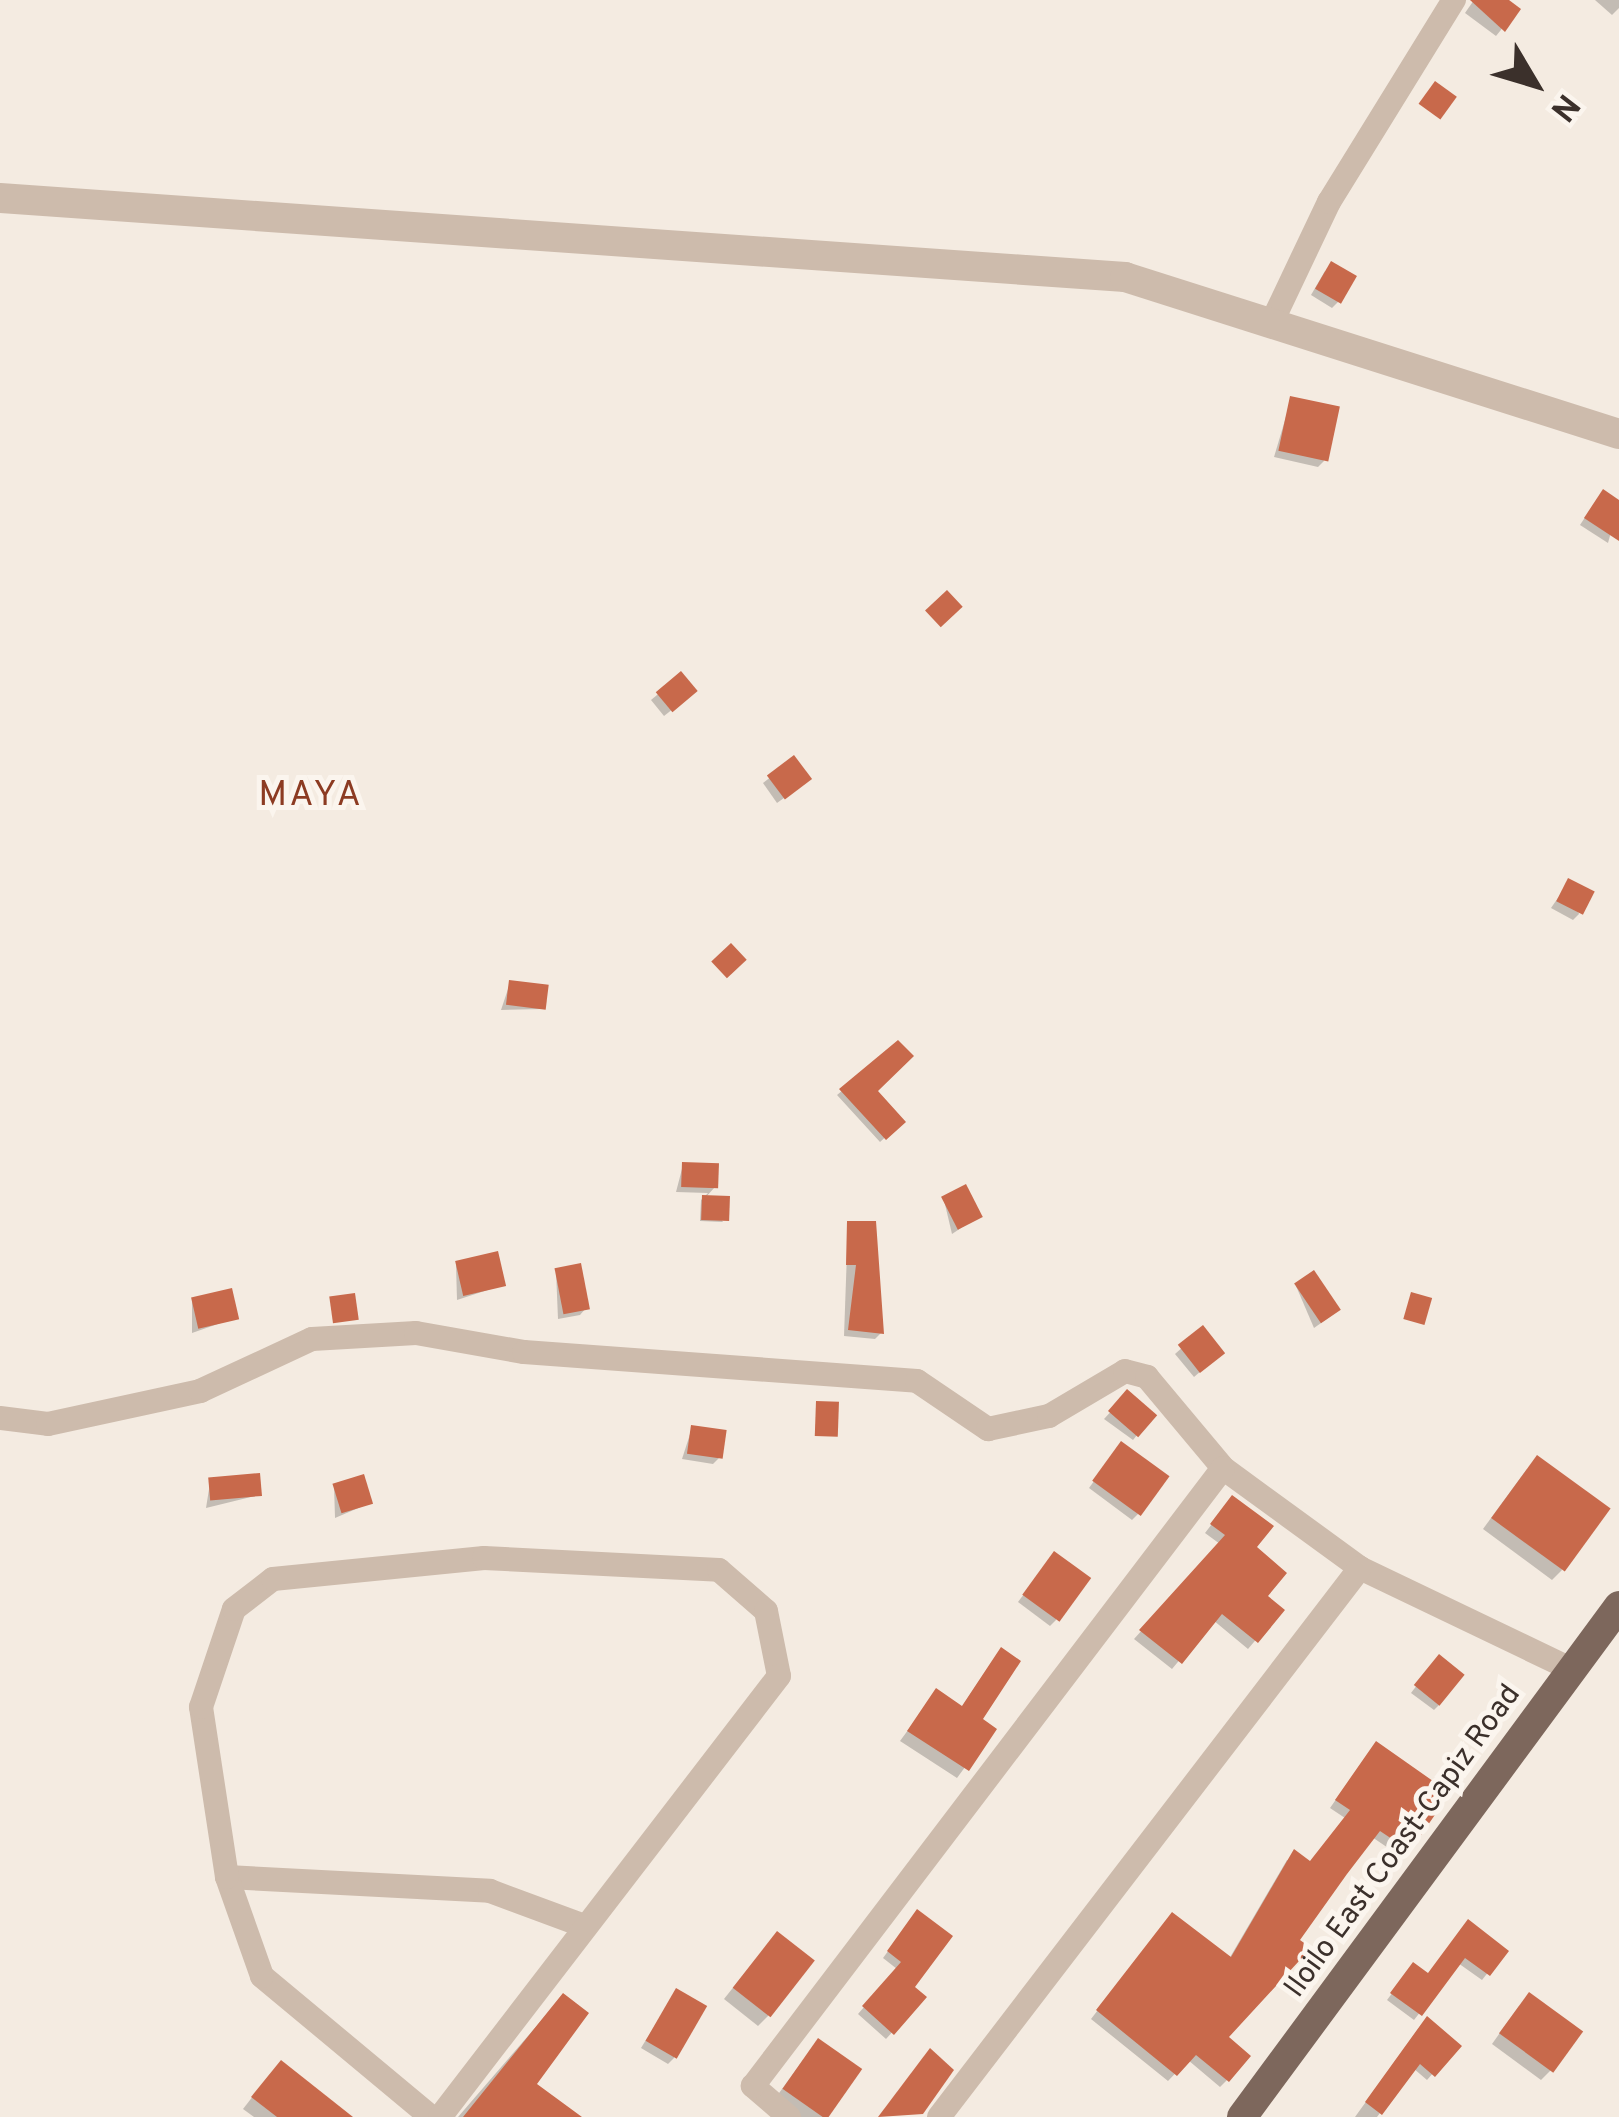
<!DOCTYPE html>
<html>
<head>
<meta charset="utf-8">
<style>
	body { margin:0 }
	#map { position:relative; width:1619px; height:2117px; overflow:hidden; background:#f4ebe1; font-family:Overpass,sans-serif }
	div>[style] { position:absolute }
	.shadow>* { inset:0; background:#0003 }
	.building>* { inset:0; background:#c8694b; transform-origin:0 0 }
	.minor>* { height:24px; margin:-12px; padding:0 12px; transform-origin:12px; border-radius:12px; background:#cdbbac }
	.tertiary>* { height:30px; margin:-15px; padding:0 15px; transform-origin:15px; border-radius:15px; background:#cdbbac }
	.primary>* { height:30px; margin:-15px; padding:0 15px; transform-origin:15px; border-radius:15px; background:#7d675c }
	span { translate:-50% -50%; white-space:nowrap; text-align:center; line-height:1.15; -webkit-text-stroke:10px #fbf5ee; paint-order:stroke }
	.street-label { font-size:30px; color:#3b302b }
	.quarter-label { font-size:36px; color:#8c3b22; letter-spacing:3px }
	.north { position:absolute; left:1475px; top:24px; width:120px; height:120px; -webkit-text-stroke:9px #fbf5ee; paint-order:stroke; rotate:128deg; font-size:33px; font-weight:700; line-height:48px; text-align:center; color:#3b302b }
	.north::after { content:''; display:block; margin:auto; width:42px; height:54px; background:#3b302b; clip-path:polygon(50% 0,100% 100%,50% 72%,0 100%) }
</style>
</head>
<body>
<div id="map">
	<div class="shadow">
		<i style="clip-path:polygon(1474px 0,1504px 0,1517px 10px,1496px 36px,1465px 13px)"></i>
		<i style="clip-path:polygon(1595px 0,1619px 0,1619px 8px,1612px 15px)"></i>
		<i style="clip-path:polygon(1325px 271px,1338px 302px,1332px 308px,1311px 295px)"></i>
		<i style="clip-path:polygon(1291px 400px,1324px 461px,1318px 467px,1274px 457px)"></i>
		<i style="clip-path:polygon(1597px 499px,1619px 503px,1608px 543px,1580px 525px)"></i>
		<i style="clip-path:polygon(681px 675px,688px 697px,664px 716px,651px 700px)"></i>
		<i style="clip-path:polygon(794px 759px,802px 785px,777px 803px,763px 783px)"></i>
		<i style="clip-path:polygon(1569px 882px,1579px 914px,1573px 920px,1551px 908px)"></i>
		<i style="clip-path:polygon(510px 983px,543px 1009px,501px 1010px)"></i>
		<i style="clip-path:polygon(898px 1044px,874px 1091px,902px 1122px,880px 1142px,837px 1095px)"></i>
		<i style="clip-path:polygon(683px 1165px,715px 1187px,705px 1198px,723px 1222px,700px 1221px,701px 1200px,708px 1193px,676px 1192px)"></i>
		<i style="clip-path:polygon(944px 1200px,979px 1216px,952px 1234px)"></i>
		<i style="clip-path:polygon(848px 1224px,881px 1333px,875px 1339px,844px 1336px)"></i>
		<i style="clip-path:polygon(456px 1264px,503px 1285px,457px 1300px)"></i>
		<i style="clip-path:polygon(556px 1271px,586px 1308px,580px 1315px,558px 1319px)"></i>
		<i style="clip-path:polygon(1296px 1286px,1331px 1316px,1314px 1328px)"></i>
		<i style="clip-path:polygon(192px 1300px,235px 1318px,192px 1333px)"></i>
		<i style="clip-path:polygon(1202px 1330px,1215px 1359px,1194px 1377px,1175px 1354px)"></i>
		<i style="clip-path:polygon(1128px 1393px,1153px 1415px,1133px 1440px,1104px 1419px)"></i>
		<i style="clip-path:polygon(692px 1428px,719px 1458px,713px 1464px,682px 1459px)"></i>
		<i style="clip-path:polygon(1116px 1451px,1138px 1514px,1132px 1520px,1089px 1488px)"></i>
		<i style="clip-path:polygon(1527px 1469px,1562px 1570px,1552px 1580px,1483px 1529px)"></i>
		<i style="clip-path:polygon(210px 1483px,259px 1495px,206px 1508px)"></i>
		<i style="clip-path:polygon(334px 1486px,370px 1503px,335px 1518px)"></i>
		<i style="clip-path:polygon(1225px 1507px,1253px 1548px,1263px 1596px,1281px 1610px,1248px 1649px,1213px 1620px,1172px 1669px,1134px 1639px,1220px 1544px,1205px 1533px)"></i>
		<i style="clip-path:polygon(1049px 1561px,1056px 1620px,1050px 1626px,1018px 1602px)"></i>
		<i style="clip-path:polygon(993px 1660px,979px 1720px,993px 1729px,957px 1778px,900px 1741px,936px 1692px,961px 1708px)"></i>
		<i style="clip-path:polygon(1433px 1664px,1440px 1704px,1434px 1710px,1411px 1693px)"></i>
		<i style="clip-path:polygon(1369px 1752px,1446px 1794px,1400px 1856px,1372px 1837px,1225px 2038px,1227px 2080px,1220px 2087px,1188px 2060px,1168px 2081px,1091px 2019px,1165px 1923px,1229px 1959px,1287px 1860px,1309px 1864px,1345px 1818px,1330px 1808px)"></i>
		<i style="clip-path:polygon(912px 1919px,911px 1987px,923px 1998px,886px 2039px,858px 2014px,897px 1969px,883px 1958px)"></i>
		<i style="clip-path:polygon(1462px 1929px,1505px 1951px,1482px 1980px,1458px 1963px,1414px 2020px,1387px 2000px,1408px 1972px,1427px 1976px)"></i>
		<i style="clip-path:polygon(767px 1945px,768px 2016px,758px 2026px,724px 1999px)"></i>
		<i style="clip-path:polygon(676px 1991px,674px 2058px,668px 2064px,641px 2048px)"></i>
		<i style="clip-path:polygon(1519px 2006px,1551px 2070px,1541px 2080px,1492px 2044px)"></i>
		<i style="clip-path:polygon(553px 2007px,533px 2084px,581px 2117px,458px 2117px)"></i>
		<i style="clip-path:polygon(1421px 2025px,1457px 2046px,1427px 2080px,1413px 2068px,1377px 2117px,1355px 2117px)"></i>
		<i style="clip-path:polygon(809px 2052px,857px 2070px,824px 2117px,795px 2117px,774px 2100px)"></i>
		<i style="clip-path:polygon(270px 2074px,348px 2117px,254px 2117px,243px 2109px)"></i>
	</div>
	<div class="building">
		<i style="clip-path:polygon(1470px 0,1509px 0,1521px 9px,1505px 32px)"></i>
		<i style="left:1435px;top:81px;width:27px;height:28px;rotate:36deg"></i>
		<i style="left:1331px;top:261px;width:30px;height:32px;rotate:30deg"></i>
		<i style="left:1290px;top:396px;width:51px;height:56px;rotate:12deg"></i>
		<i style="clip-path:polygon(1603px 489px,1619px 500px,1619px 541px,1584px 518px)"></i>
		<i style="left:947px;top:590px;width:23px;height:30px;rotate:47deg"></i>
		<i style="left:681px;top:671px;width:26px;height:33px;rotate:50deg"></i>
		<i style="left:794px;top:755px;width:30px;height:34px;rotate:53deg"></i>
		<i style="left:1568px;top:878px;width:30px;height:26px;rotate:27deg"></i>
		<i style="left:731px;top:943px;width:23px;height:27px;rotate:47deg"></i>
		<i style="left:509px;top:980px;width:40px;height:25px;rotate:7deg"></i>
		<i style="clip-path:polygon(898px 1040px,914px 1056px,878px 1091px,906px 1122px,886px 1140px,839px 1089px)"></i>
		<i style="left:682px;top:1162px;width:37px;height:25px;rotate:2deg"></i>
		<i style="left:966px;top:1184px;width:37px;height:28px;rotate:63deg"></i>
		<i style="left:702px;top:1195px;width:28px;height:25px;rotate:2deg"></i>
		<i style="clip-path:polygon(847px 1221px,876px 1221px,884px 1334px,848px 1330px,856px 1265px,846px 1265px)"></i>
		<i style="left:498px;top:1251px;width:36px;height:44px;rotate:77deg"></i>
		<i style="left:581px;top:1263px;width:47px;height:27px;rotate:79deg"></i>
		<i style="left:1314px;top:1270px;width:48px;height:24px;rotate:56deg"></i>
		<i style="left:232px;top:1288px;width:32px;height:42px;rotate:77deg"></i>
		<i style="left:1411px;top:1292px;width:22px;height:28px;rotate:16deg"></i>
		<i style="left:355px;top:1293px;width:27px;height:26px;rotate:82deg"></i>
		<i style="left:1203px;top:1325px;width:36px;height:32px;rotate:52deg"></i>
		<i style="left:1127px;top:1389px;width:40px;height:29px;rotate:41deg"></i>
		<i style="left:816px;top:1401px;width:23px;height:35px;rotate:2deg"></i>
		<i style="left:691px;top:1425px;width:36px;height:29px;rotate:8deg"></i>
		<i style="left:1121px;top:1441px;width:60px;height:49px;rotate:36deg"></i>
		<i style="left:1537px;top:1455px;width:91px;height:78px;rotate:36deg"></i>
		<i style="left:260px;top:1473px;width:23px;height:52px;rotate:85deg"></i>
		<i style="left:364px;top:1474px;width:31px;height:33px;rotate:73deg"></i>
		<i style="clip-path:polygon(1232px 1495px,1274px 1526px,1257px 1547px,1287px 1573px,1268px 1596px,1285px 1610px,1258px 1643px,1222px 1614px,1182px 1664px,1139px 1630px,1225px 1535px,1210px 1524px)"></i>
		<i style="left:1054px;top:1551px;width:46px;height:54px;rotate:36deg"></i>
		<i style="clip-path:polygon(1001px 1647px,1021px 1661px,983px 1719px,997px 1729px,969px 1771px,907px 1731px,936px 1688px,962px 1706px)"></i>
		<i style="left:1439px;top:1654px;width:33px;height:40px;rotate:39deg"></i>
		<i style="clip-path:polygon(1376px 1741px,1450px 1793px,1410px 1851px,1380px 1831px,1347px 1874px,1300px 1940px,1311px 1948px,1229px 2037px,1251px 2056px,1229px 2082px,1196px 2055px,1177px 2076px,1096px 2010px,1172px 1912px,1231px 1957px,1294px 1849px,1310px 1861px,1350px 1810px,1335px 1800px)"></i>
		<i style="clip-path:polygon(917px 1909px,953px 1936px,915px 1987px,927px 1997px,894px 2035px,862px 2006px,901px 1962px,887px 1951px)"></i>
		<i style="clip-path:polygon(1468px 1919px,1509px 1951px,1490px 1976px,1465px 1958px,1422px 2016px,1390px 1993px,1413px 1962px,1428px 1973px)"></i>
		<i style="left:777px;top:1931px;width:48px;height:72px;rotate:38deg"></i>
		<i style="left:676px;top:1988px;width:36px;height:61px;rotate:30deg"></i>
		<i style="left:1529px;top:1992px;width:67px;height:51px;rotate:36deg"></i>
		<i style="clip-path:polygon(563px 1993px,589px 2013px,537px 2084px,582px 2117px,463px 2117px)"></i>
		<i style="clip-path:polygon(1427px 2016px,1462px 2046px,1435px 2077px,1420px 2064px,1382px 2115px,1365px 2102px)"></i>
		<i style="left:818px;top:2038px;width:54px;height:62px;rotate:35deg"></i>
		<i style="clip-path:polygon(930px 2048px,954px 2070px,923px 2114px,878px 2117px)"></i>
		<i style="clip-path:polygon(281px 2060px,353px 2117px,277px 2117px,251px 2097px)"></i>
	</div>
	<div class="minor">
		<i style="left:1271px;top:324px;width:135px;rotate:-64.6deg"></i>
		<i style="left:1329px;top:202px;width:238px;rotate:-58.3deg"></i>
		<i style="left:0;top:1418px;width:48px;rotate:7.1deg"></i>
		<i style="left:48px;top:1424px;width:156px;rotate:-12.2deg"></i>
		<i style="left:200px;top:1391px;width:123px;rotate:-24.9deg"></i>
		<i style="left:312px;top:1339px;width:104px;rotate:-3.3deg"></i>
		<i style="left:416px;top:1333px;width:110px;rotate:10deg"></i>
		<i style="left:524px;top:1352px;width:394px;rotate:4.2deg"></i>
		<i style="left:917px;top:1381px;width:86px;rotate:34.1deg"></i>
		<i style="left:988px;top:1429px;width:62px;rotate:-12deg"></i>
		<i style="left:1049px;top:1416px;width:88px;rotate:-30.6deg"></i>
		<i style="left:1125px;top:1371px;width:23px;rotate:15deg"></i>
		<i style="left:1147px;top:1377px;width:119px;rotate:50.1deg"></i>
		<i style="left:1223px;top:1468px;width:170px;rotate:36.1deg"></i>
		<i style="left:1360px;top:1568px;width:236px;rotate:25.6deg"></i>
		<i style="left:227px;top:1877px;width:263px;rotate:3deg"></i>
		<i style="left:490px;top:1891px;width:100px;rotate:20.4deg"></i>
		<i style="left:431px;top:2117px;width:220px;rotate:-140.2deg"></i>
		<i style="left:262px;top:1976px;width:105px;rotate:-109.5deg"></i>
		<i style="left:227px;top:1877px;width:172px;rotate:-98.7deg"></i>
		<i style="left:201px;top:1707px;width:103px;rotate:-71.4deg"></i>
		<i style="left:234px;top:1609px;width:49px;rotate:-37.6deg"></i>
		<i style="left:273px;top:1579px;width:212px;rotate:-5.7deg"></i>
		<i style="left:484px;top:1558px;width:235px;rotate:2.9deg"></i>
		<i style="left:719px;top:1570px;width:62px;rotate:41.1deg"></i>
		<i style="left:766px;top:1611px;width:66px;rotate:78.7deg"></i>
		<i style="left:779px;top:1676px;width:556px;rotate:127.55deg"></i>
		<i style="left:789px;top:2117px;width:48px;rotate:-139.3deg"></i>
		<i style="left:753px;top:2086px;width:776px;rotate:-52.75deg"></i>
		<i style="left:939px;top:2117px;width:692px;rotate:-52.52deg"></i>
	</div>
	<div class="tertiary">
		<i style="left:0;top:198px;width:1128px;rotate:4.02deg"></i>
		<i style="left:1125px;top:277px;width:518px;rotate:17.63deg"></i>
	</div>
	<div class="primary">
		<i style="left:1242px;top:2117px;width:635px;rotate:-53.58deg"></i>
	</div>
	<div class="street-label">
		<span style="left:1404px;top:1842px;rotate:-54deg">Iloilo East Coast-Capiz Road</span>
	</div>
	<div class="quarter-label">
		<span style="left:311px;top:797px">MAYA</span>
	</div>
	<div class="north">N</div>
</div>
</body>
</html>
